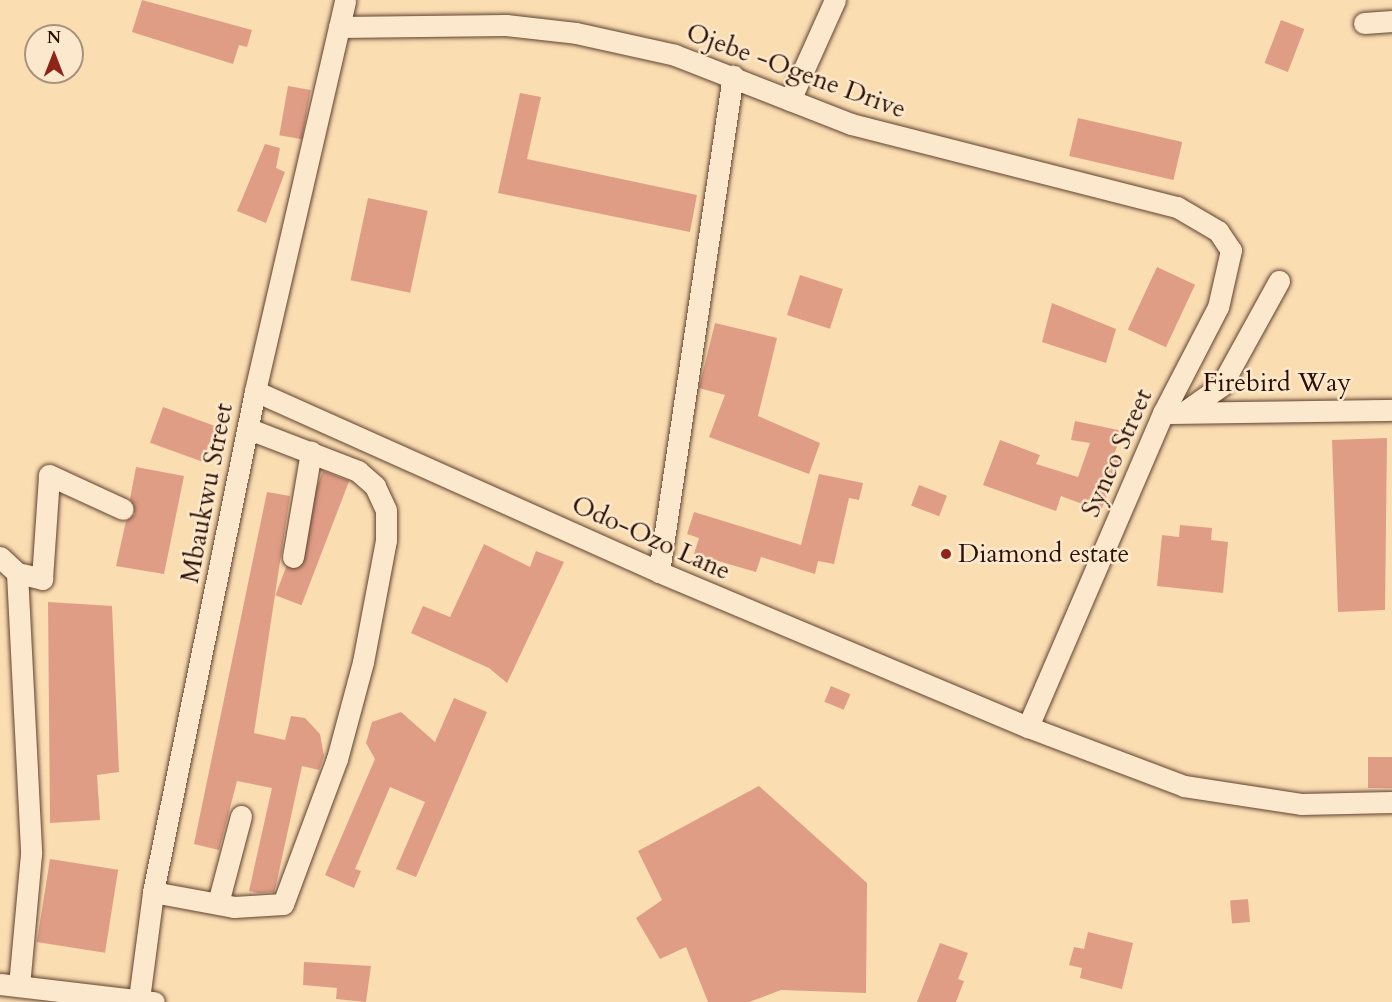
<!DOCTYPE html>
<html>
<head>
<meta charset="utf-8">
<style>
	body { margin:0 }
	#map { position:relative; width:1392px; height:1002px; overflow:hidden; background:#fbddb2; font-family:Cardo,serif }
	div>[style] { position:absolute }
	.building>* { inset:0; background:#e09d86; transform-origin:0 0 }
	.roads { filter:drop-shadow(0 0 2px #604230) drop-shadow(0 0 2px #604230) }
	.minor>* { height:21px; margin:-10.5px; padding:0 10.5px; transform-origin:10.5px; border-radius:10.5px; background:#fce9cd }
	.dots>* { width:16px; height:16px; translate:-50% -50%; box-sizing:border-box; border:3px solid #fce9cd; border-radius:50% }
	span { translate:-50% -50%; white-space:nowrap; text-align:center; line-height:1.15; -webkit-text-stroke:5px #fce9cd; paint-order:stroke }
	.street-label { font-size:26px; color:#2c0f05 }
	.poi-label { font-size:26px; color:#2c0f05 }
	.left { translate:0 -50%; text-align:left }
	.north { position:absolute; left:24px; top:24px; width:60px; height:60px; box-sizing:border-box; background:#fce9cd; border:2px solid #a9927d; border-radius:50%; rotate:0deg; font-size:16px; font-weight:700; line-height:24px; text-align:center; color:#2c0f05 }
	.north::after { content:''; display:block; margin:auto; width:21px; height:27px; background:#8f2418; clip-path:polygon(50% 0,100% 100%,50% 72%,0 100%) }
</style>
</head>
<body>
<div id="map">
	<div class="building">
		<i style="clip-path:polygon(142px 0,252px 30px,247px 47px,239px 45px,233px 64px,132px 32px)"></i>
		<i style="left:1281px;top:20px;width:25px;height:46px;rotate:21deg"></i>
		<i style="left:288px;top:86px;width:23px;height:50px;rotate:10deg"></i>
		<i style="clip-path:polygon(520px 93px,541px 97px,527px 159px,697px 195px,690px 232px,498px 193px)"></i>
		<i style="left:1078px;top:118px;width:107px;height:39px;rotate:13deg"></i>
		<i style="clip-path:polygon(265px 144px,280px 148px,276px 168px,285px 172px,266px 223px,237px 211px)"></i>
		<i style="left:368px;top:198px;width:61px;height:84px;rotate:12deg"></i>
		<i style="left:1157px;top:267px;width:42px;height:69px;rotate:25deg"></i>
		<i style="left:800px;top:275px;width:45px;height:42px;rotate:18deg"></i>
		<i style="clip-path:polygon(1052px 303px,1116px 329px,1106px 363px,1042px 342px)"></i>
		<i style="clip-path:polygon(715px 323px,777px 338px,758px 416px,820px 443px,809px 474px,709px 437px,725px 395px,699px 388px)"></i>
		<i style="left:163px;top:407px;width:56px;height:38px;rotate:20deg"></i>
		<i style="clip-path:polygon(1075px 421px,1123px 431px,1113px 457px,1120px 460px,1101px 511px,1061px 496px,1056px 511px,983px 485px,1000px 440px,1040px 455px,1036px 464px,1078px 477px,1090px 443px,1071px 440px)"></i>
		<i style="clip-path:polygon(1387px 438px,1385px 610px,1338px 612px,1332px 440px)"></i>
		<i style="clip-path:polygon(136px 467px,184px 476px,164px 574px,116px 566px,126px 521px,135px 514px,130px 499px)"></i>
		<i style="left:323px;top:471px;width:28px;height:133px;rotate:21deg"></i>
		<i style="clip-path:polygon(819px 474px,863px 483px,859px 500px,849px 498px,834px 564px,818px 561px,815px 574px,761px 557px,756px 572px,694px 554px,699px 538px,687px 534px,694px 512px,801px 545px)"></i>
		<i style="left:919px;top:485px;width:30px;height:22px;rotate:21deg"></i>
		<i style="clip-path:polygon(267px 492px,290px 496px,254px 733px,285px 740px,291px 716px,305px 718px,320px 734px,324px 756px,319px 770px,302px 766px,276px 885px,274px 892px,258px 893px,249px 891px,272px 788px,237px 781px,219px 850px,194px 844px)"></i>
		<i style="clip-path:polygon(1180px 525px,1212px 528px,1211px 540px,1228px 542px,1223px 593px,1157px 586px,1162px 535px,1179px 537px)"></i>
		<i style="clip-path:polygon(484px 544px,530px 567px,536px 551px,564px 562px,507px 683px,489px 668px,411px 633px,423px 606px,450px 617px)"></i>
		<i style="clip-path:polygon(48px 602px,112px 606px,119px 772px,97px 775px,100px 820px,50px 823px)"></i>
		<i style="left:831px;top:686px;width:21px;height:17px;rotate:23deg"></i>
		<i style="clip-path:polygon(454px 698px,487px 712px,416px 877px,396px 869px,425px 802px,390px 787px,355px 869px,361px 871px,354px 888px,325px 875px,375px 759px,366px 743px,372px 722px,401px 712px,435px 742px)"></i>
		<i style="left:1392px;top:757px;width:31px;height:24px;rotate:90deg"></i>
		<i style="clip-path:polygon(759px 786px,867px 883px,866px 993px,781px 990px,749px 1002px,708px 1002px,686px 947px,660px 959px,636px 918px,662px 900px,638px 851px)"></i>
		<i style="left:50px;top:859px;width:69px;height:84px;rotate:9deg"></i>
		<i style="left:1248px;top:899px;width:23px;height:18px;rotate:85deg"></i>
		<i style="clip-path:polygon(1088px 932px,1133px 943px,1122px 989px,1080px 978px,1082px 968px,1069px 965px,1074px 947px,1084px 949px)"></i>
		<i style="clip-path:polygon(940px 943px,968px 953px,958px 979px,964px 981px,956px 1002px,917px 1002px)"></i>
		<i style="clip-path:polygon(304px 962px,371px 966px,366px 1002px,336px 999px,337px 988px,303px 985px)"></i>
	</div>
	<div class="roads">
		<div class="minor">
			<i style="left:1364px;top:23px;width:28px;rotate:-4deg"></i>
			<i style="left:339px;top:27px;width:167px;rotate:-0.7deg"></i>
			<i style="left:506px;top:25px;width:70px;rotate:6.5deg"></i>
			<i style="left:576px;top:33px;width:101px;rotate:12.5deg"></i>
			<i style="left:675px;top:55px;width:189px;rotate:21.4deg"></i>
			<i style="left:851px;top:124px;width:336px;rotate:14.3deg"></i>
			<i style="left:1177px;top:207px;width:48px;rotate:30.3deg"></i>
			<i style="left:1218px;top:231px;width:23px;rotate:56deg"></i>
			<i style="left:1231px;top:250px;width:58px;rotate:102.8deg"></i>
			<i style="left:1218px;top:307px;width:119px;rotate:117.4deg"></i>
			<i style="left:1163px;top:413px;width:342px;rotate:113.3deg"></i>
			<i style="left:790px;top:100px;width:110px;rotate:-65.8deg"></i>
			<i style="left:255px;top:391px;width:443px;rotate:24.1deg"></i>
			<i style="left:659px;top:572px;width:400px;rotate:22.8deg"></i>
			<i style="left:1028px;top:727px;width:167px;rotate:20.7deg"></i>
			<i style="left:1184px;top:786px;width:118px;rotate:8.7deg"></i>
			<i style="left:1301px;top:804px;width:91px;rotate:-1.3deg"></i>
			<i style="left:1187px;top:410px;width:42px;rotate:-35.2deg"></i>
			<i style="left:1221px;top:386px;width:120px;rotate:-61.1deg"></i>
			<i style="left:1163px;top:413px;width:229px;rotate:-0.8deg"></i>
			<i style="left:0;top:557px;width:23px;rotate:43deg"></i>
			<i style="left:17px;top:573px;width:281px;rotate:87.1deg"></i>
			<i style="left:31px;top:854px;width:132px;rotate:95.2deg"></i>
			<i style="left:293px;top:557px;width:107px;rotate:-80.3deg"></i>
			<i style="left:659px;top:572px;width:502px;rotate:-81.53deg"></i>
			<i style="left:17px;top:573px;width:26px;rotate:13deg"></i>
			<i style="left:42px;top:579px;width:104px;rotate:-86.1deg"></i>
			<i style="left:49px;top:475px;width:81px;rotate:24.7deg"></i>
			<i style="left:153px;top:892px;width:82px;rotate:10.5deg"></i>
			<i style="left:234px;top:907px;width:49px;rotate:-3.5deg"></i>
			<i style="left:283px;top:904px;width:155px;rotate:-69.6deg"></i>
			<i style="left:337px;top:759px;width:100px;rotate:-75deg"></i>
			<i style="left:363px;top:662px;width:124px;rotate:-79.3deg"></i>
			<i style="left:386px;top:540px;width:30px;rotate:-90deg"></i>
			<i style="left:386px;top:510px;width:26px;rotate:-115deg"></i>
			<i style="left:375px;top:486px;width:23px;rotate:-139deg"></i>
			<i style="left:358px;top:471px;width:117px;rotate:-158.9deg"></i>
			<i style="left:218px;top:903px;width:90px;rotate:-75.2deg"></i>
			<i style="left:0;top:984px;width:155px;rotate:6.7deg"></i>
			<i style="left:139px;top:999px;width:108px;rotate:-82.5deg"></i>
			<i style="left:153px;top:892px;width:511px;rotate:-78.49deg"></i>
			<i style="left:255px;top:391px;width:401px;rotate:-77deg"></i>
		</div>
	</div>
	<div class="dots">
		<i style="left:946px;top:554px;background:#8f2418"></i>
	</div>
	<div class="street-label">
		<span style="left:796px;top:71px;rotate:20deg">Ojebe -Ogene Drive</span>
		<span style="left:1277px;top:383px">Firebird Way</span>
		<span style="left:1117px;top:453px;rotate:-66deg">Synco Street</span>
		<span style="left:207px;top:493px;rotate:-79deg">Mbaukwu Street</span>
		<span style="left:651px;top:538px;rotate:24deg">Odo-Ozo Lane</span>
	</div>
	<div class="poi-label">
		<span class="left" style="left:958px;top:554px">Diamond estate</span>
	</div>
	<div class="north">N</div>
</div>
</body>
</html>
